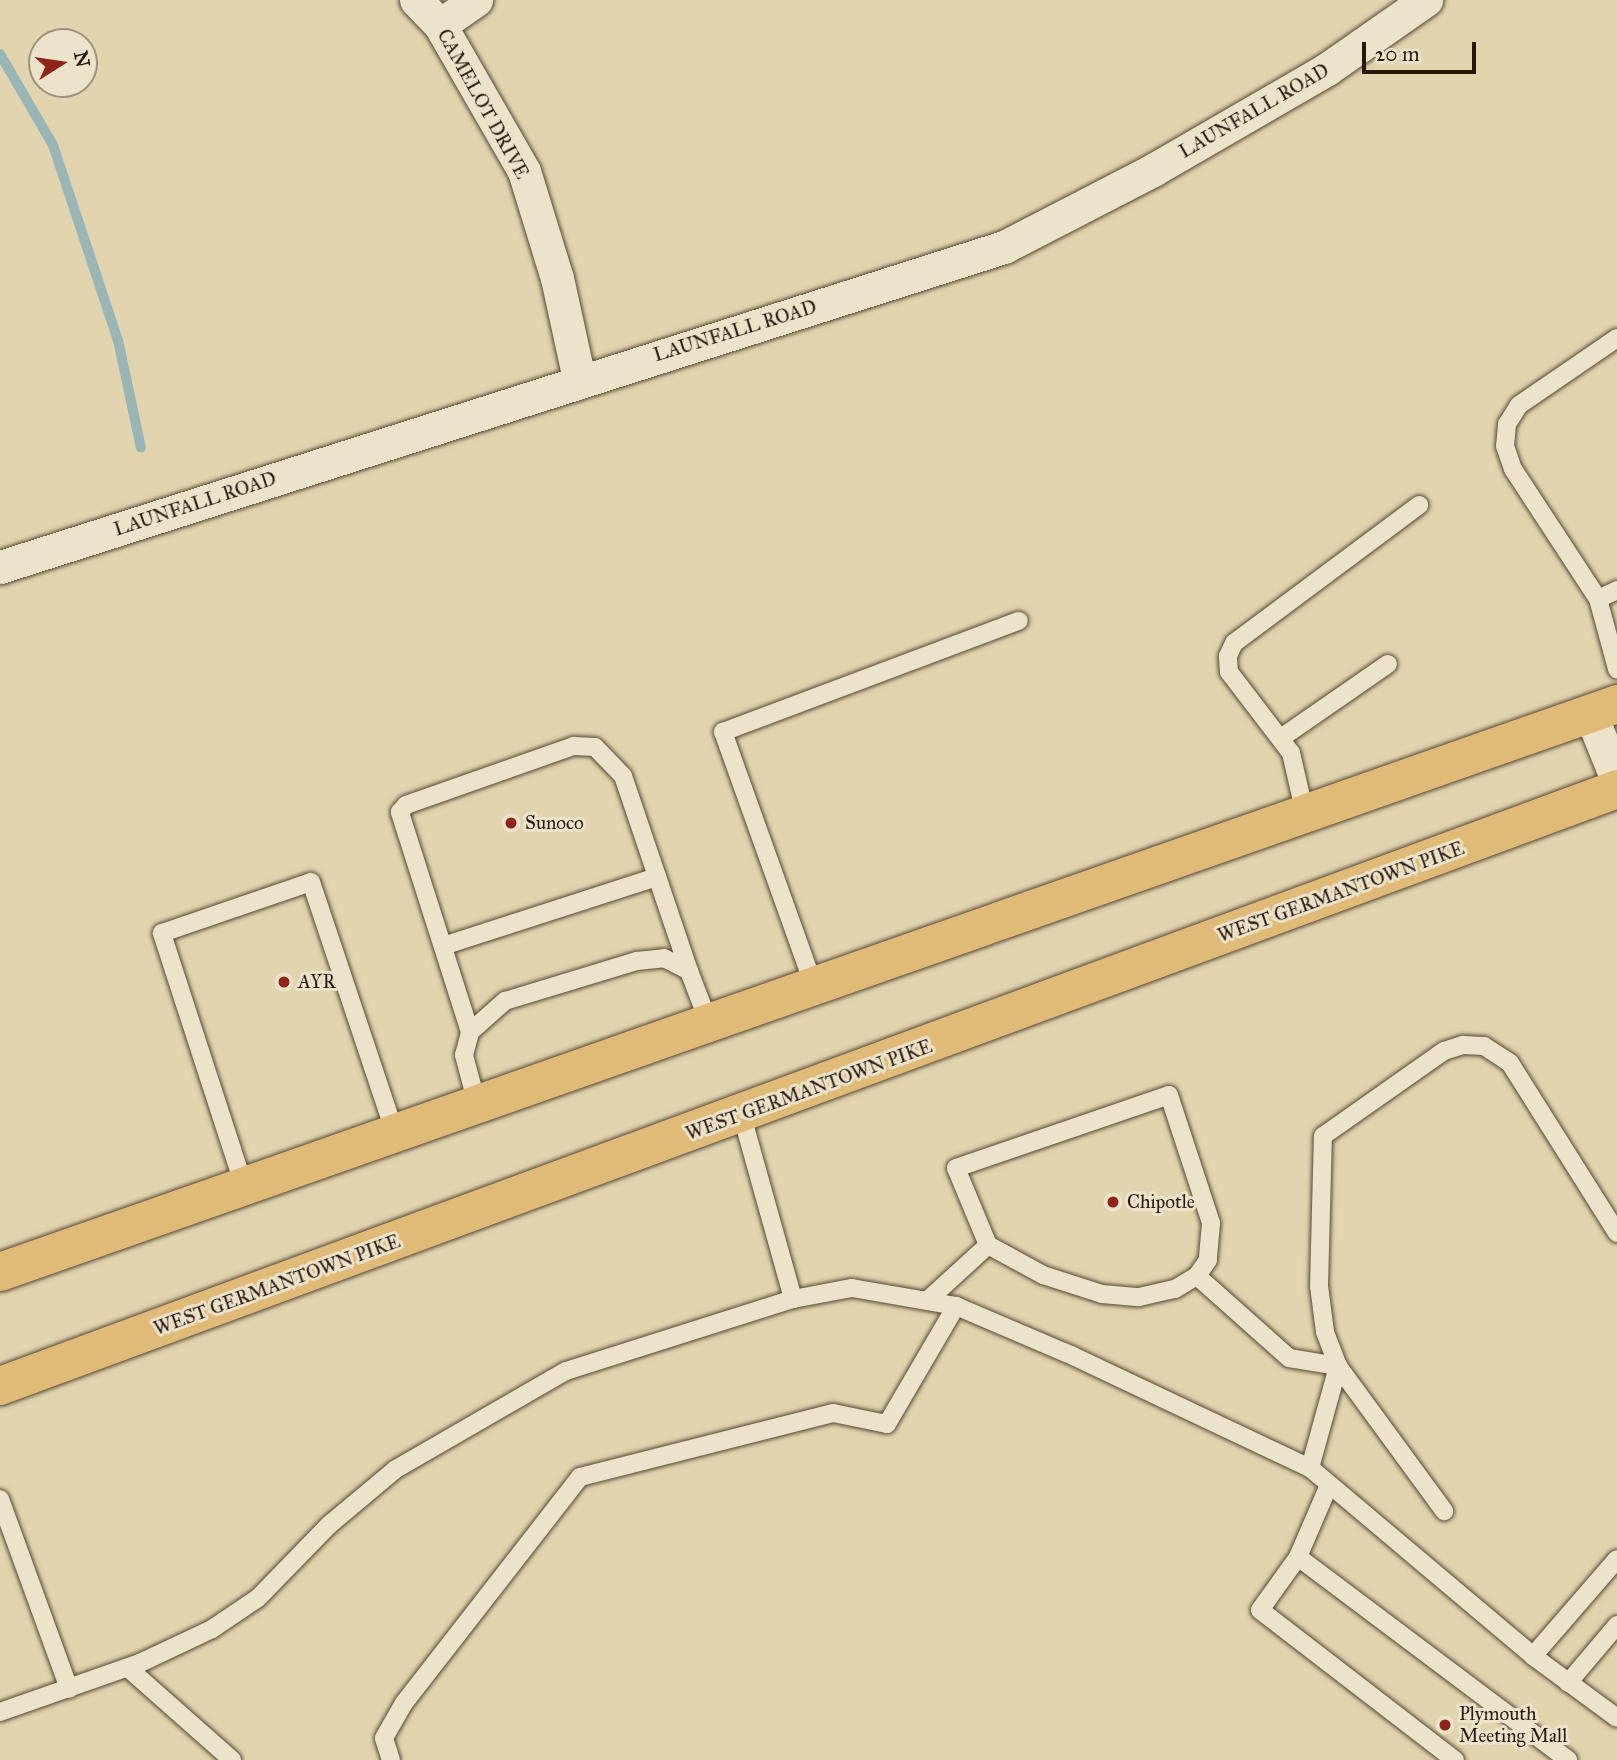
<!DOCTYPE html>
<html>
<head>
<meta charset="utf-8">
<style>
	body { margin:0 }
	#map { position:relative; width:1617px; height:1760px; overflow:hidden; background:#e1d4ae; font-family:"IM FELL Great Primer",serif }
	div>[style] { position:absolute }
	.stream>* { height:10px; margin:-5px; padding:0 5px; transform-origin:5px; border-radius:5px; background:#99b5b6 }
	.roads { filter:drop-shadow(0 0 2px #564634) drop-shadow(0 0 2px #564634) }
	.service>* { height:18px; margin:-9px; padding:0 9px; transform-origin:9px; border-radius:9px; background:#ece3ca }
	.minor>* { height:33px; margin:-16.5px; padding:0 16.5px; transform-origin:16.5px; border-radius:16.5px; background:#ece3ca }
	.primary>* { height:38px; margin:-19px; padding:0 19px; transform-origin:19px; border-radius:19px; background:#e0ba77 }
	.dots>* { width:19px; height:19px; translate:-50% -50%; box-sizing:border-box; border:4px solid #ece3ca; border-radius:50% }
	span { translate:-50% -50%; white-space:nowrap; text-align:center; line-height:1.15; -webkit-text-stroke:6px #ece3ca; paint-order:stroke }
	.street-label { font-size:19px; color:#28170c }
	.poi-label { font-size:19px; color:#28170c }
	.left { translate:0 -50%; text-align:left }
	.north { position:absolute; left:28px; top:28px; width:70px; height:70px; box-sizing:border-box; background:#ece3ca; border:2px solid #9e917e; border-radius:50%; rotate:78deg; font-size:19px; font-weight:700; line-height:28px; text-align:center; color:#28170c }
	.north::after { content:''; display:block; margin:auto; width:24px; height:32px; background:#8f2418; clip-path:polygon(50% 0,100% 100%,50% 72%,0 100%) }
	.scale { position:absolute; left:1362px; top:42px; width:114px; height:32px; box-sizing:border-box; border:4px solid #28170c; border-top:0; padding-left:9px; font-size:21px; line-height:24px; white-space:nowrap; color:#28170c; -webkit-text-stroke:5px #ece3ca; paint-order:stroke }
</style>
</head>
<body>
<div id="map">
	<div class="stream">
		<i style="left:0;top:54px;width:105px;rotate:59.8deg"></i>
		<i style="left:53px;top:145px;width:206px;rotate:71.6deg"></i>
		<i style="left:118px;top:340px;width:110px;rotate:78deg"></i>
	</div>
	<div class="roads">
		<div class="service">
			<i style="left:1617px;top:338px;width:119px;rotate:145.6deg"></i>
			<i style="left:1519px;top:405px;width:22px;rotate:122deg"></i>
			<i style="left:1507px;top:424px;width:22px;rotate:95deg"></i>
			<i style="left:1505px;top:446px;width:24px;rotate:71deg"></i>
			<i style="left:1513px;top:469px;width:155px;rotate:56.8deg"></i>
			<i style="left:1598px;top:599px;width:73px;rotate:74.8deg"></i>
			<i style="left:1598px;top:599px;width:21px;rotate:-25deg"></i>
			<i style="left:1281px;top:738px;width:130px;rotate:-34.7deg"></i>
			<i style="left:1305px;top:814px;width:63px;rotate:-102.9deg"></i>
			<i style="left:1291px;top:753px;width:102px;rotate:-127.4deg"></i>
			<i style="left:1229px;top:672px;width:16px;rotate:-94deg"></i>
			<i style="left:1228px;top:656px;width:14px;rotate:-65deg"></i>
			<i style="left:1234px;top:643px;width:231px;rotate:-36.7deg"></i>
			<i style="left:443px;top:946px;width:225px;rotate:-17.9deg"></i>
			<i style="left:814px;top:986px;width:270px;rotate:-109.7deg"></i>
			<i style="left:723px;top:732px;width:316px;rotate:-20.6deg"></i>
			<i style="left:470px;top:1032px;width:231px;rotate:-107.7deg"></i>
			<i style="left:400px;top:812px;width:9px;rotate:-49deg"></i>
			<i style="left:406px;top:805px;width:178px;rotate:-19.4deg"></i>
			<i style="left:574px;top:746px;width:21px;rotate:3deg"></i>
			<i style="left:595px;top:747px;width:40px;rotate:46deg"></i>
			<i style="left:623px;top:776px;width:206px;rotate:71.3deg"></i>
			<i style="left:477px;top:1104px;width:51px;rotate:-104.9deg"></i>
			<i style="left:464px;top:1055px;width:24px;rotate:-75deg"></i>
			<i style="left:470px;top:1032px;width:47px;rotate:-41.5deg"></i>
			<i style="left:505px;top:1001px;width:138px;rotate:-16.9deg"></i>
			<i style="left:637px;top:961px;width:27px;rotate:-6deg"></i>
			<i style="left:664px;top:958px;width:28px;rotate:27deg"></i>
			<i style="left:689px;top:971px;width:56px;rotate:69deg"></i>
			<i style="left:742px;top:1116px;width:190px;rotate:74.4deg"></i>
			<i style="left:244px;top:1186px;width:266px;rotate:-108deg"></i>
			<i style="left:162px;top:933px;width:157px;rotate:-18.9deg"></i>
			<i style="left:311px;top:882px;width:265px;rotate:71.5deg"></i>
			<i style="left:988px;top:1245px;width:63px;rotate:28.6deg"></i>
			<i style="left:1043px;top:1275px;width:62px;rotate:17.9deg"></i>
			<i style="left:1102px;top:1294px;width:37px;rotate:5deg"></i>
			<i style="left:1139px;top:1297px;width:37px;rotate:-13deg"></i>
			<i style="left:1175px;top:1289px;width:26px;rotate:-31deg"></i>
			<i style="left:928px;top:1300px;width:81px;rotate:-42.5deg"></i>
			<i style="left:988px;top:1245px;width:83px;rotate:-112.6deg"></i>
			<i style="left:956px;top:1168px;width:225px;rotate:-18.9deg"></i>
			<i style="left:1169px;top:1095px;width:135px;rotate:71.8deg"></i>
			<i style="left:1211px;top:1223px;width:37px;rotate:95deg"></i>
			<i style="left:1208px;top:1260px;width:19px;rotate:125deg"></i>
			<i style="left:1197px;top:1276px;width:123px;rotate:41.7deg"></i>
			<i style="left:1289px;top:1358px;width:50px;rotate:9.3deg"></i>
			<i style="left:1338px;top:1366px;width:180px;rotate:53.8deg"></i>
			<i style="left:1310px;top:1468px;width:106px;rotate:-74.6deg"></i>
			<i style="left:1338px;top:1366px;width:36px;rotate:-111deg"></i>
			<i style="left:1325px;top:1332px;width:46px;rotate:-97.4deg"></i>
			<i style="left:1319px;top:1286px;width:150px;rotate:-88.5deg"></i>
			<i style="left:1323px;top:1136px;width:148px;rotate:-35.1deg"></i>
			<i style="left:1444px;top:1051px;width:20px;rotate:-18deg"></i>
			<i style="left:1463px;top:1045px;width:21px;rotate:3deg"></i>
			<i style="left:1484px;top:1046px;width:31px;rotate:33deg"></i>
			<i style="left:1510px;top:1063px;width:201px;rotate:57.8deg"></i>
			<i style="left:1329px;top:1485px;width:78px;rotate:113.3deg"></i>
			<i style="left:1298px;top:1557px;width:65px;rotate:125.6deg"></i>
			<i style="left:1260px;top:1610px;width:246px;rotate:37.6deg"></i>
			<i style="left:0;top:1499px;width:202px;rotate:70deg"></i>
			<i style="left:1298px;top:1557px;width:338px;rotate:36.9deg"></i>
			<i style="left:1533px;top:1656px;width:128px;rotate:-49.1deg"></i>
			<i style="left:128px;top:1668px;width:139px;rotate:41.5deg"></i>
			<i style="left:1568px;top:1683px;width:76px;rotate:-49.8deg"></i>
			<i style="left:0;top:1712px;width:148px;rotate:-19.3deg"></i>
			<i style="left:140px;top:1663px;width:80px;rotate:-25.3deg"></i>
			<i style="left:212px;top:1629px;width:55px;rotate:-34deg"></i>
			<i style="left:258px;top:1598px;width:102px;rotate:-45.8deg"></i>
			<i style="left:329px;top:1525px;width:87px;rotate:-39.9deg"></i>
			<i style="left:396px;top:1469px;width:196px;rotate:-30deg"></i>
			<i style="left:566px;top:1371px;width:238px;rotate:-17.6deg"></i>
			<i style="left:793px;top:1299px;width:60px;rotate:-10.6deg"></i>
			<i style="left:852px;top:1288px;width:106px;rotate:9.8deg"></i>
			<i style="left:956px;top:1306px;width:127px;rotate:23.1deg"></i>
			<i style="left:1073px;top:1356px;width:262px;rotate:25.3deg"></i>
			<i style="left:1310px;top:1468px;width:292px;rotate:40.1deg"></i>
			<i style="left:1533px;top:1656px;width:104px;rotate:36.4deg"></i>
			<i style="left:391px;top:1760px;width:23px;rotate:-108deg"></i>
			<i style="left:384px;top:1738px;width:40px;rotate:-60.3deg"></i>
			<i style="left:404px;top:1703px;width:286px;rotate:-52.1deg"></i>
			<i style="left:580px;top:1477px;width:261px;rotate:-14.2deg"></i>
			<i style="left:833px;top:1413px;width:55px;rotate:11.5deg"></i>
			<i style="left:887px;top:1424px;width:137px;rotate:-59.7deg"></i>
		</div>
		<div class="minor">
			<i style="left:416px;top:0;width:35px;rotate:46deg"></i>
			<i style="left:440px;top:25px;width:168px;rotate:60.1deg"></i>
			<i style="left:524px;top:171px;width:112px;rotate:72.9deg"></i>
			<i style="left:557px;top:278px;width:103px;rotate:77.7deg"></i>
			<i style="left:440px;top:25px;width:44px;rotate:-34.8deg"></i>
			<i style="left:0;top:567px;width:1054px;rotate:-17.68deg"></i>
			<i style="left:1004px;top:247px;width:168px;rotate:-27.3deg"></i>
			<i style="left:1153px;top:170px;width:201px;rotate:-30.1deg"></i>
			<i style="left:1327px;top:69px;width:121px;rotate:-34.9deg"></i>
			<i style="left:1591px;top:715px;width:70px;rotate:68.2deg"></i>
		</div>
		<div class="primary">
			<i style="left:0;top:1272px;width:1714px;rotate:-19.35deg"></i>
			<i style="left:0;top:1386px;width:1724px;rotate:-20.26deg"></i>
		</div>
	</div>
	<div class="dots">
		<i style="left:511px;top:823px;background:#8f2418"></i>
		<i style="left:284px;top:982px;background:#8f2418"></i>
		<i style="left:1113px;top:1202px;background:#8f2418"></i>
		<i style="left:1445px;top:1725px;background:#8f2418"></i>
	</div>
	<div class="street-label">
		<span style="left:483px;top:104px;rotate:61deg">CAMELOT DRIVE</span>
		<span style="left:1254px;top:111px;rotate:-30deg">LAUNFALL ROAD</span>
		<span style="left:735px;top:331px;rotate:-17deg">LAUNFALL ROAD</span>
		<span style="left:195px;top:504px;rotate:-18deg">LAUNFALL ROAD</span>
		<span style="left:1341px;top:892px;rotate:-20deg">WEST GERMANTOWN PIKE</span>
		<span style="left:809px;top:1090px;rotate:-20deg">WEST GERMANTOWN PIKE</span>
		<span style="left:277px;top:1285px;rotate:-20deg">WEST GERMANTOWN PIKE</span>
	</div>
	<div class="poi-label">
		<span class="left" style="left:525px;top:823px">Sunoco</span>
		<span class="left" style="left:298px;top:982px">AYR</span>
		<span class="left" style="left:1127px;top:1202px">Chipotle</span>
		<span class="left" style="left:1459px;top:1725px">Plymouth<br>Meeting Mall</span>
	</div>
	<div class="north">N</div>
	<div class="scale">20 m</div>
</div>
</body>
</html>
